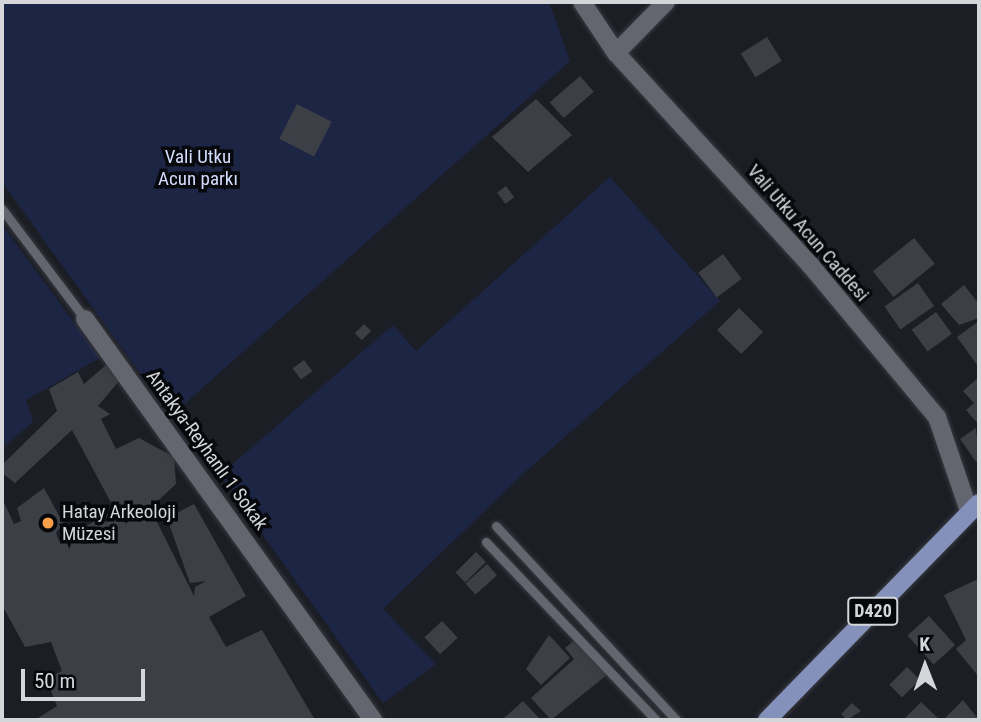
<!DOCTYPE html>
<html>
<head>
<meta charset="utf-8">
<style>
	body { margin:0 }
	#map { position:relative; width:981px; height:722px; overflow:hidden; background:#1c1e25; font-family:"Roboto Condensed",sans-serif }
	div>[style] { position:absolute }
	.green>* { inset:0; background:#1d2545 }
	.building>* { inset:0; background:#3d3f46; transform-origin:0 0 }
	.roads { filter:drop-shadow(0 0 2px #38393f) drop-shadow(0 0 2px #38393f) }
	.lane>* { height:9px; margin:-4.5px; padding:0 4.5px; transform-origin:4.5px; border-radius:4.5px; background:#63666e }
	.street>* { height:18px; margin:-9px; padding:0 9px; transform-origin:9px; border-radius:9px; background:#63666e }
	.primary>* { height:18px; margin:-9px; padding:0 9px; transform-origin:9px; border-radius:9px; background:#8391bb }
	.dots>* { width:19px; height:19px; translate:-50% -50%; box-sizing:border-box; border:4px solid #07080b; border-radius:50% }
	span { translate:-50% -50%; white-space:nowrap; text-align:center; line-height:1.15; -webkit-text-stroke:7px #07080b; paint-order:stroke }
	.shield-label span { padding:2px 5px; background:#07080b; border:2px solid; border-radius:5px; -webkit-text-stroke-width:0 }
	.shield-label { font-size:18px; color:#d4d6da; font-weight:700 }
	.park-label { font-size:19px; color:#d3ddfd }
	.street-label { font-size:19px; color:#d4d6da }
	.poi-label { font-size:19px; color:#d4d6da }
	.left { translate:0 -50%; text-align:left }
	.frame { position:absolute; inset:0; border:4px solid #d4d6da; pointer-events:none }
	.north { position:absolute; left:890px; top:631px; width:70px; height:70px; -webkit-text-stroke:5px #07080b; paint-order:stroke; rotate:359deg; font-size:19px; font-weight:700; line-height:28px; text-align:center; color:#d4d6da }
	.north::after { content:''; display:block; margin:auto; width:24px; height:32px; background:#d4d6da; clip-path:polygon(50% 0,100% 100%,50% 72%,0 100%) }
	.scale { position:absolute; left:21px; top:669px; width:124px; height:32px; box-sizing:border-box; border:4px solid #d4d6da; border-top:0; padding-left:9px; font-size:21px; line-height:24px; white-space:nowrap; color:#d4d6da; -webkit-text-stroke:5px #07080b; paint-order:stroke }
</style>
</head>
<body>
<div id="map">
	<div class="green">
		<i style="clip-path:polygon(2px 2px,549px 2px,570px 61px,171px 416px,2px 182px)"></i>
		<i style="clip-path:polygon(610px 177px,720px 301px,525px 472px,383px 609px,436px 664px,383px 703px,220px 475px,393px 325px,416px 351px)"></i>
		<i style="clip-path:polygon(3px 226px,100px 358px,26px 400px,33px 422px,2px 448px)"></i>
	</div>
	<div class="building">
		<i style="left:767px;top:37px;width:28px;height:31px;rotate:58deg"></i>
		<i style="left:580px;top:76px;width:21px;height:40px;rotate:49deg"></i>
		<i style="clip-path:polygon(536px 99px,572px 135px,528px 172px,492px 137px)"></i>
		<i style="left:297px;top:104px;width:39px;height:39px;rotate:27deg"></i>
		<i style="left:506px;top:186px;width:14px;height:11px;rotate:54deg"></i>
		<i style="left:914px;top:238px;width:33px;height:53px;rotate:51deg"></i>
		<i style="left:723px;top:254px;width:31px;height:31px;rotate:53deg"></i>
		<i style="left:918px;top:283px;width:28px;height:41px;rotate:55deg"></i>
		<i style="clip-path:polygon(964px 285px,979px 304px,979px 318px,959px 325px,941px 304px)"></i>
		<i style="left:739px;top:308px;width:34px;height:31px;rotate:45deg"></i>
		<i style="left:936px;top:312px;width:27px;height:30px;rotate:54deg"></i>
		<i style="clip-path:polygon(979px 321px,979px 363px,977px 365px,957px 337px)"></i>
		<i style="left:364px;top:324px;width:10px;height:13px;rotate:45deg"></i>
		<i style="left:304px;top:360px;width:14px;height:14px;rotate:54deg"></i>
		<i style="clip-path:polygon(106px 365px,119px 381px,98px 406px,110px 414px,101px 419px,116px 449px,139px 438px,174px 457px,176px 484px,150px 508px,194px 596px,195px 587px,206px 581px,190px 583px,167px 518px,194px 504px,246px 596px,209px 617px,226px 647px,262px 630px,315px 720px,35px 720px,57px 706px,46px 679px,62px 671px,51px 642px,25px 647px,2px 605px,2px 498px,14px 524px,21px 521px,17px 508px,44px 488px,63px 523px,56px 533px,59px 541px,115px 510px,72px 430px,15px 483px,2px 473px,2px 465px,57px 411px,49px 389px,78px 372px,84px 384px)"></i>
		<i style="clip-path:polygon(979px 377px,979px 425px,966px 410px,974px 403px,963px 391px)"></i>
		<i style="clip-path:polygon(976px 428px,979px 460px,976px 462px,960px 439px)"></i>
		<i style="left:476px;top:552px;width:14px;height:29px;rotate:45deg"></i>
		<i style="left:487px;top:564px;width:15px;height:29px;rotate:48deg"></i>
		<i style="clip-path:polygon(978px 579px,979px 581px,979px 677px,956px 649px,966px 640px,944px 595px)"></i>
		<i style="left:929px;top:616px;width:39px;height:29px;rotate:48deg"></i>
		<i style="left:442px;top:621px;width:23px;height:24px;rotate:47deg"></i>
		<i style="clip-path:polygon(549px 635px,570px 658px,541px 685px,526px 669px)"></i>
		<i style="clip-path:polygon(576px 639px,608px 674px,551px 720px,531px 698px,574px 659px,565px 648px)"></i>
		<i style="left:907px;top:667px;width:18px;height:25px;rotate:45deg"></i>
		<i style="clip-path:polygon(963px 700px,979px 720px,946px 720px,945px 718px)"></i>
		<i style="clip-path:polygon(523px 701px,541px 720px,505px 720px,504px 718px)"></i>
		<i style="clip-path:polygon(921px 702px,940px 720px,903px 720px)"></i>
		<i style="clip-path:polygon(852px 703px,861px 711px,847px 720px,841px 714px)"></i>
	</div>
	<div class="roads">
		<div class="lane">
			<i style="left:2px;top:209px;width:138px;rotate:53deg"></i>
			<i style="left:496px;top:526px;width:265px;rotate:47.1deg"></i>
			<i style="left:486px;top:542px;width:246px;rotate:46.3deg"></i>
		</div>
		<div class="street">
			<i style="left:582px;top:2px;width:61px;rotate:56.3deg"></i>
			<i style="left:616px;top:53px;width:289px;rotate:47.5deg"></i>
			<i style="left:811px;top:266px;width:197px;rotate:50.2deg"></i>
			<i style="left:937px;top:417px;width:99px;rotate:71.2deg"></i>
			<i style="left:616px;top:53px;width:71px;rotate:-45.6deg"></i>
			<i style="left:85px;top:319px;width:494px;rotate:54.3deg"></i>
		</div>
		<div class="primary">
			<i style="left:767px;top:720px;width:303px;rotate:-45.7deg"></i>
		</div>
	</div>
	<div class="dots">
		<i style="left:48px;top:523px;background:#f9a04c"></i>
	</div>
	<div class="shield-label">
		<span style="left:873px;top:611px">D420</span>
	</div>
	<div class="park-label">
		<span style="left:198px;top:168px">Vali Utku<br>Acun parkı</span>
	</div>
	<div class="street-label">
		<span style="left:808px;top:233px;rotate:49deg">Vali Utku Acun Caddesi</span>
		<span style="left:207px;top:450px;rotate:54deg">Antakya-Reyhanlı 1 Sokak</span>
	</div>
	<div class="poi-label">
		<span class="left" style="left:62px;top:523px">Hatay Arkeoloji<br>Müzesi</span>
	</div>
	<div class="frame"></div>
	<div class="north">K</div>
	<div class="scale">50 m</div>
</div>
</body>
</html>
